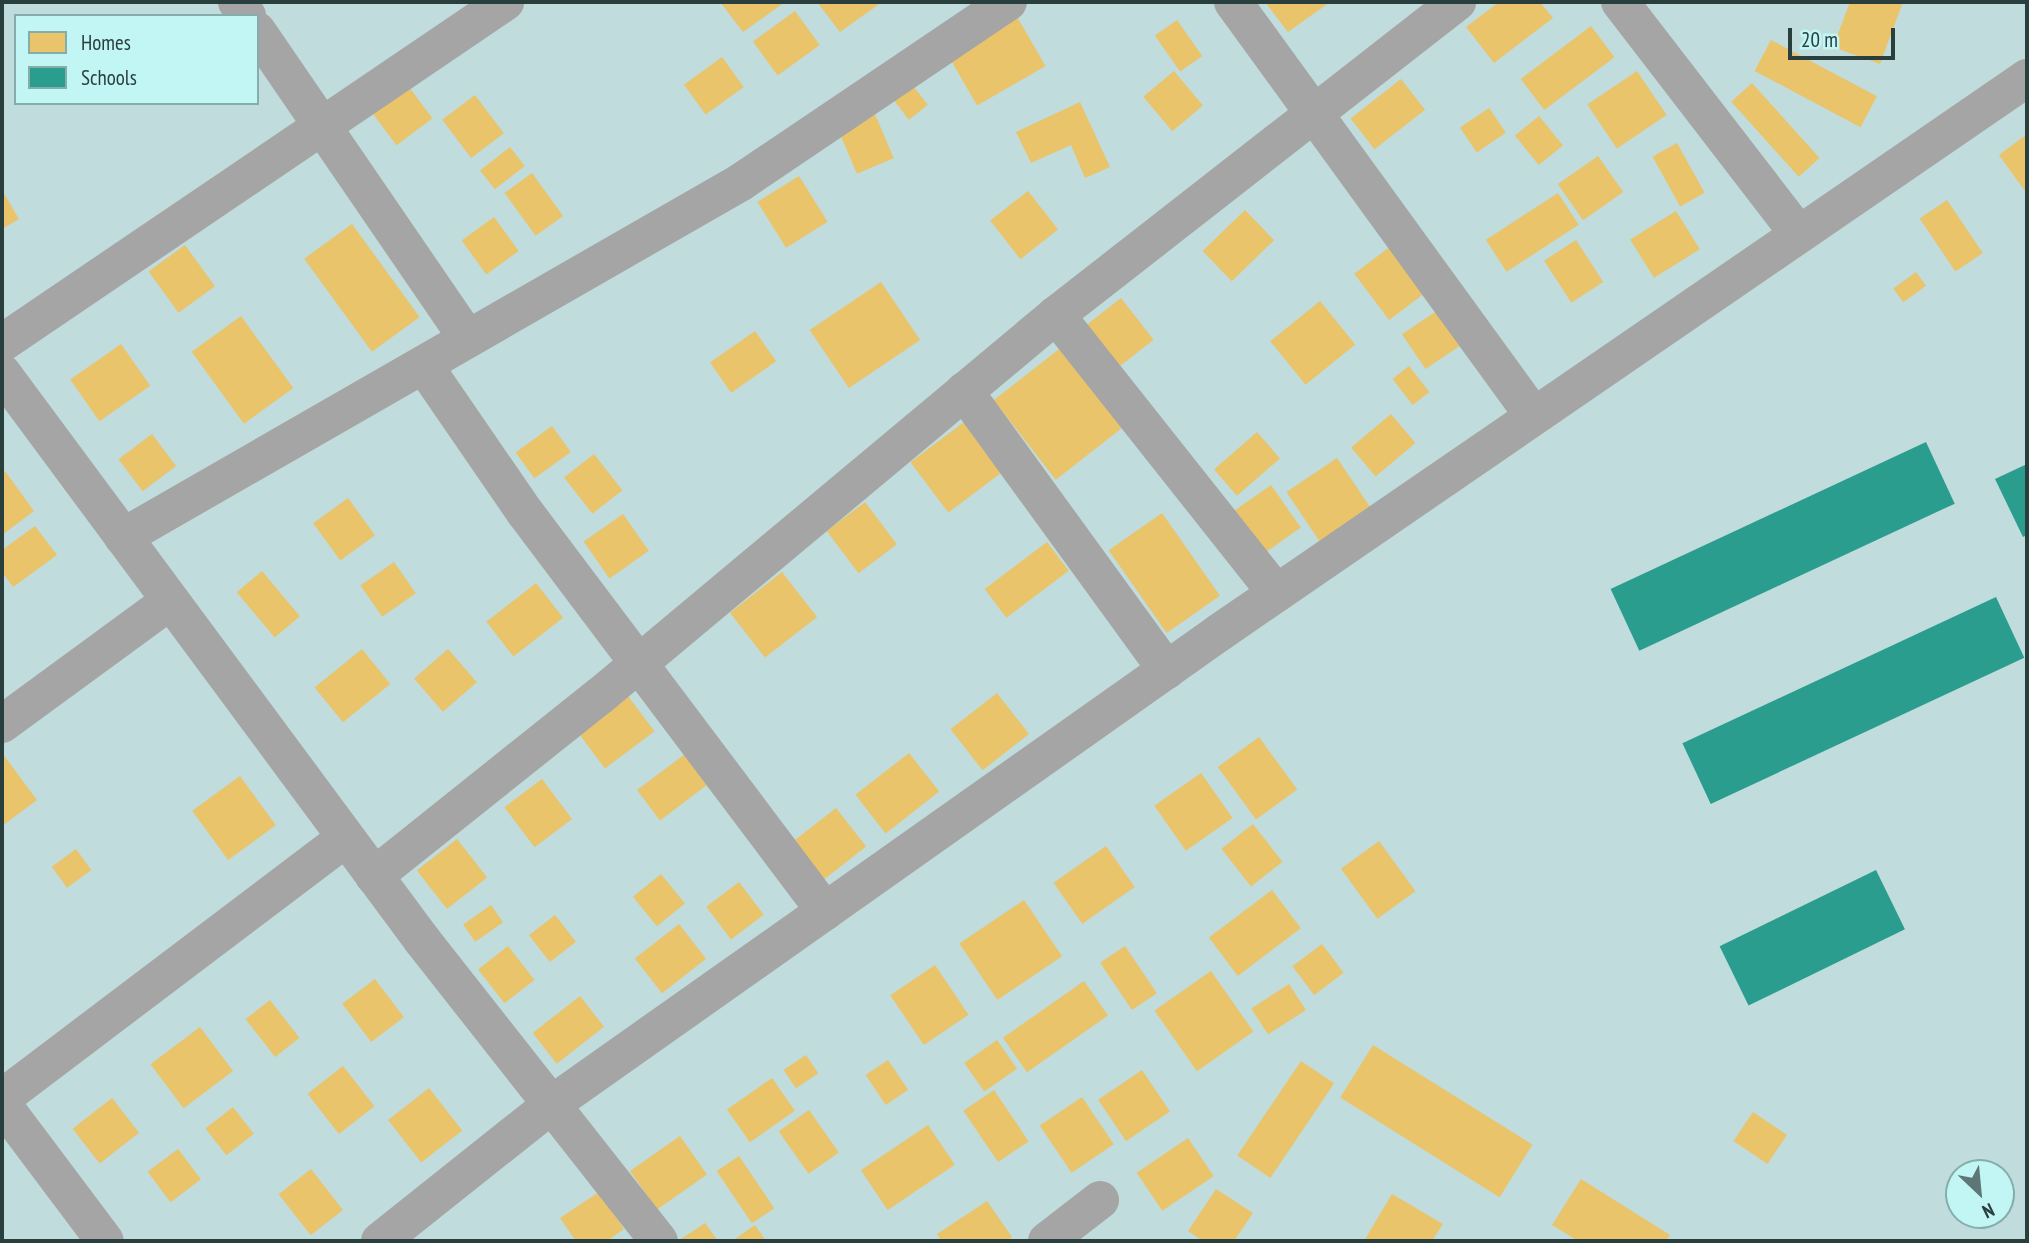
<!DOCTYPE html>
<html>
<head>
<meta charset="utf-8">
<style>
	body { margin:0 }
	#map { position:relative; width:2029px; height:1243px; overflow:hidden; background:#c0dcdc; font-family:"PT Sans Narrow",sans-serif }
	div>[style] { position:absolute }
	.homes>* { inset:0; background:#e9c46a; transform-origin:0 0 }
	.schools>* { inset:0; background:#2a9d8f; transform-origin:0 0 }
	.minor>* { height:38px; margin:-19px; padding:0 19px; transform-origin:19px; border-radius:19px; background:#a6a5a5 }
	span { translate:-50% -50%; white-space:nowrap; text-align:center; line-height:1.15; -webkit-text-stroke:7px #c1f6f5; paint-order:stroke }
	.frame { position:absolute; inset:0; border:4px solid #293f3e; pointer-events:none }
	.legend { position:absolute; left:14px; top:14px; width:245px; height:91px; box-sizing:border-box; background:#c1f6f5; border:2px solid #84adac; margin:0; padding:9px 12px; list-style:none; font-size:21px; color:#293f3e }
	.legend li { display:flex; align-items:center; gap:14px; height:35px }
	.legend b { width:35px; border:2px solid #84adac }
	.north { position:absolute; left:1945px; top:1159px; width:70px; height:70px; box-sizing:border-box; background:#c1f6f5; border:2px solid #84adac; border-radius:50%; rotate:154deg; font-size:19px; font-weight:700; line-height:28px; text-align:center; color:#293f3e }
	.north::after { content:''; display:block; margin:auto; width:24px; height:32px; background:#5e7675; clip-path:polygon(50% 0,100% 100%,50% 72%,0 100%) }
	.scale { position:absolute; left:1788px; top:28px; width:107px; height:32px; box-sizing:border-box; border:4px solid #293f3e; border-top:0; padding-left:9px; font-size:21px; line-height:24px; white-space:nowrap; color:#293f3e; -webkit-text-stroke:5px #c1f6f5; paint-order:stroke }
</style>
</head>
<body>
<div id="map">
	<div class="homes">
		<i style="clip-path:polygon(720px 2px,785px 2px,743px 32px)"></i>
		<i style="clip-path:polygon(817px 2px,882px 2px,840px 32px)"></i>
		<i style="clip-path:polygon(1265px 2px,1330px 2px,1288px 32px)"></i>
		<i style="clip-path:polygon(1499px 2px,1540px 2px,1553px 18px,1494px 63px,1466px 27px)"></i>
		<i style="clip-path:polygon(1850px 2px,1903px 2px,1880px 64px,1833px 47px)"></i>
		<i style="left:795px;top:11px;width:42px;height:52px;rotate:54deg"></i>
		<i style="left:1016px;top:15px;width:59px;height:79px;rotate:60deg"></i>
		<i style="left:1177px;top:20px;width:44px;height:27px;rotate:55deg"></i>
		<i style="left:1591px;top:26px;width:39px;height:88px;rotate:53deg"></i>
		<i style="left:1771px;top:40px;width:120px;height:35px;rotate:28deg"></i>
		<i style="left:722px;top:57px;width:37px;height:47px;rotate:54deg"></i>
		<i style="left:1174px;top:71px;width:45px;height:40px;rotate:50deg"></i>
		<i style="left:1637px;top:71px;width:53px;height:60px;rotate:56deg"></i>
		<i style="left:1401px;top:79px;width:39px;height:64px;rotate:52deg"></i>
		<i style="left:910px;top:82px;width:29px;height:24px;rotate:52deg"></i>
		<i style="left:406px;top:83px;width:44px;height:45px;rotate:53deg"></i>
		<i style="left:1752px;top:83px;width:101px;height:28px;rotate:48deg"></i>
		<i style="left:475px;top:95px;width:48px;height:41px;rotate:53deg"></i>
		<i style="clip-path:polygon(1080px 102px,1110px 167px,1085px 178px,1071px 145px,1031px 163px,1016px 132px)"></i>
		<i style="left:1489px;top:108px;width:30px;height:35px;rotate:56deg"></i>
		<i style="left:875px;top:114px;width:48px;height:40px;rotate:67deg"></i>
		<i style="left:1539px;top:116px;width:38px;height:31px;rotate:51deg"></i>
		<i style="clip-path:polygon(2027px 134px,2027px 194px,1999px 155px)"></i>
		<i style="left:1677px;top:143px;width:57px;height:28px;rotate:61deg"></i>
		<i style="left:510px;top:147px;width:24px;height:38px;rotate:52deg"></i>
		<i style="left:1598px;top:156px;width:44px;height:49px;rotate:55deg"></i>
		<i style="left:532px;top:173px;width:53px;height:34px;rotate:54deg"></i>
		<i style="left:799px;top:176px;width:54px;height:49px;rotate:58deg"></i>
		<i style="clip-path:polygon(2px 190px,19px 219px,2px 229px)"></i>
		<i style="left:1028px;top:191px;width:49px;height:48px;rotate:52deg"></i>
		<i style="left:1558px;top:193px;width:38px;height:86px;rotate:57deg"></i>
		<i style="left:1947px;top:200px;width:64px;height:33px;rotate:56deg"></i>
		<i style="left:1245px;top:210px;width:42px;height:59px;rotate:46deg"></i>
		<i style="left:1676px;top:211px;width:45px;height:54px;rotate:58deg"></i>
		<i style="left:494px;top:217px;width:42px;height:40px;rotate:54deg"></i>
		<i style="left:352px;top:224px;width:115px;height:59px;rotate:54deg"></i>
		<i style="left:1576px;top:240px;width:50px;height:38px;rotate:57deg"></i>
		<i style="left:185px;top:245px;width:51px;height:45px;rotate:54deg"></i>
		<i style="left:1391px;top:246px;width:58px;height:46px;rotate:53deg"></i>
		<i style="left:1916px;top:272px;width:17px;height:28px;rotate:54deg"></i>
		<i style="left:881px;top:282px;width:70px;height:86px;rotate:56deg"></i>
		<i style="left:1121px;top:298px;width:53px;height:52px;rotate:52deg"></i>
		<i style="left:1320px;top:301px;width:56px;height:64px;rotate:51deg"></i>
		<i style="left:1441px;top:308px;width:42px;height:47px;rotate:56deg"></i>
		<i style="left:241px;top:316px;width:89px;height:61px;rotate:54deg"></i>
		<i style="left:755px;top:331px;width:37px;height:55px;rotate:55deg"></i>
		<i style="left:121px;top:344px;width:51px;height:62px;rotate:55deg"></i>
		<i style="left:1063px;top:346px;width:101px;height:88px;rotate:52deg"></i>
		<i style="left:1409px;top:366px;width:33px;height:21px;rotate:52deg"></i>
		<i style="left:1391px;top:414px;width:38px;height:52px;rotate:50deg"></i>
		<i style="left:968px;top:419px;width:63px;height:72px;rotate:53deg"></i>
		<i style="left:552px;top:426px;width:32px;height:45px;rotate:54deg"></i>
		<i style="left:1257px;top:432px;width:35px;height:57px;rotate:49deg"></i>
		<i style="left:152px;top:434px;width:40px;height:42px;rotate:53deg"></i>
		<i style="left:594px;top:454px;width:46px;height:38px;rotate:52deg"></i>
		<i style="left:1337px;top:458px;width:63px;height:61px;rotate:56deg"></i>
		<i style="clip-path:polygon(5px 471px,34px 511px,2px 535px,2px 473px)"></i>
		<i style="left:1271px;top:485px;width:52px;height:47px;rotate:55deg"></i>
		<i style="left:348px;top:498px;width:46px;height:43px;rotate:54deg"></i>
		<i style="left:865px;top:502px;width:53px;height:48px;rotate:53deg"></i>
		<i style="left:1162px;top:513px;width:101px;height:65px;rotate:55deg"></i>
		<i style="left:623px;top:514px;width:45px;height:48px;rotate:55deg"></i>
		<i style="clip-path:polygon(35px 526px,57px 555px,13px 587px,2px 572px,2px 550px)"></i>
		<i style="left:1047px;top:542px;width:36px;height:78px;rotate:53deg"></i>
		<i style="left:394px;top:562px;width:38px;height:41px;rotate:55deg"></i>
		<i style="left:262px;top:571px;width:59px;height:33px;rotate:50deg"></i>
		<i style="left:782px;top:572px;width:57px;height:66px;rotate:52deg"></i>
		<i style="left:536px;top:583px;width:44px;height:63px;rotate:52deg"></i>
		<i style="left:362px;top:649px;width:45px;height:61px;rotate:51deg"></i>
		<i style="left:448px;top:649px;width:44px;height:45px;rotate:49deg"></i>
		<i style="left:997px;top:693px;width:52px;height:59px;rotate:52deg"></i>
		<i style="left:628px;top:696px;width:44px;height:62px;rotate:53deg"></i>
		<i style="left:1259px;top:737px;width:65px;height:51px;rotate:54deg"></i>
		<i style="left:689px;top:751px;width:38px;height:65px;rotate:53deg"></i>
		<i style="clip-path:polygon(2px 753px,37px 800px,2px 826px)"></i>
		<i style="left:909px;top:753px;width:49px;height:68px;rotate:52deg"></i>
		<i style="left:1201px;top:773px;width:55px;height:57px;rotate:55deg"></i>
		<i style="left:240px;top:776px;width:61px;height:59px;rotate:54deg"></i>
		<i style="left:542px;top:779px;width:50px;height:47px;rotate:53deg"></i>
		<i style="left:836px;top:808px;width:49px;height:54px;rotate:52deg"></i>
		<i style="left:1253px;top:824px;width:48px;height:40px;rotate:52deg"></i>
		<i style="left:457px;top:839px;width:49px;height:51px;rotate:52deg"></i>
		<i style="left:1379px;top:841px;width:62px;height:47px;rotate:54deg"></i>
		<i style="left:1106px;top:846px;width:50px;height:64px;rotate:55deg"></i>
		<i style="left:76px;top:849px;width:26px;height:30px;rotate:54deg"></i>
		<i style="left:661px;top:874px;width:38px;height:36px;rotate:51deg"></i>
		<i style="left:739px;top:882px;width:41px;height:41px;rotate:53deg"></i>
		<i style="left:1272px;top:890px;width:48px;height:79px;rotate:53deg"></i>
		<i style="left:1024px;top:900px;width:68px;height:78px;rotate:56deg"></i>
		<i style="left:491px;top:905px;width:21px;height:34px;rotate:55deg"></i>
		<i style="left:555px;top:915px;width:34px;height:33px;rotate:52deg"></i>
		<i style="left:679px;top:924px;width:44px;height:56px;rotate:52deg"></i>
		<i style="left:1322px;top:944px;width:36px;height:37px;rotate:53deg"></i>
		<i style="left:508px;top:946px;width:43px;height:38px;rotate:52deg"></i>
		<i style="left:1125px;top:946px;width:57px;height:30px;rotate:56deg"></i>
		<i style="left:935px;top:965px;width:60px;height:54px;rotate:56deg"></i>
		<i style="left:1211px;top:971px;width:74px;height:69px;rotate:55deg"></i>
		<i style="left:375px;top:979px;width:48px;height:41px;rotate:53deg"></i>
		<i style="left:1084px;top:981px;width:42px;height:99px;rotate:55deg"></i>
		<i style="left:1289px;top:984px;width:31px;height:45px;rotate:57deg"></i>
		<i style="left:580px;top:996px;width:39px;height:60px;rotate:52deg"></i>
		<i style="left:270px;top:1000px;width:48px;height:31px;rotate:52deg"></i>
		<i style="left:200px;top:1027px;width:55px;height:62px;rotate:53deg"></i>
		<i style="left:997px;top:1040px;width:35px;height:40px;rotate:55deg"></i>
		<i style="left:1373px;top:1045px;width:188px;height:62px;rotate:32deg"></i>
		<i style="left:806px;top:1055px;width:22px;height:27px;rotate:56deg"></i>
		<i style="left:888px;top:1060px;width:36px;height:27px;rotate:56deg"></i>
		<i style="left:1301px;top:1061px;width:40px;height:114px;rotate:34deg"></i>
		<i style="left:343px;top:1066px;width:51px;height:45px;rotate:52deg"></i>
		<i style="left:1142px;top:1070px;width:50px;height:53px;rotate:56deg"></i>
		<i style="left:772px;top:1078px;width:40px;height:55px;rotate:55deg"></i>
		<i style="left:429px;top:1088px;width:54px;height:52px;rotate:52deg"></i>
		<i style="left:994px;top:1090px;width:62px;height:37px;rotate:56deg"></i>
		<i style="left:1082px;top:1097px;width:57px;height:51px;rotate:56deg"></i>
		<i style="left:112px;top:1098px;width:44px;height:50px;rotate:52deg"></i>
		<i style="left:233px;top:1107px;width:34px;height:35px;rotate:52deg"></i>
		<i style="left:809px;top:1110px;width:52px;height:37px;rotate:55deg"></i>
		<i style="left:1753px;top:1112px;width:41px;height:35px;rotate:34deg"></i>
		<i style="left:928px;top:1125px;width:48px;height:81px;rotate:56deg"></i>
		<i style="left:680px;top:1136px;width:47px;height:61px;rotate:55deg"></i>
		<i style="left:1188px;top:1138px;width:46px;height:62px;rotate:56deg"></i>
		<i style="left:178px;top:1149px;width:38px;height:38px;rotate:53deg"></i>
		<i style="left:739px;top:1156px;width:63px;height:27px;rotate:56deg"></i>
		<i style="left:311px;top:1169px;width:52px;height:41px;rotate:52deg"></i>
		<i style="clip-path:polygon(1581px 1179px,1670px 1235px,1666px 1241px,1578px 1241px,1552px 1225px)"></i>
		<i style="clip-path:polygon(1216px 1189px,1253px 1213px,1234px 1241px,1203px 1241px,1188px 1231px)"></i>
		<i style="clip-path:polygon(599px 1192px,624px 1229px,607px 1241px,576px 1241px,560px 1218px)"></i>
		<i style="clip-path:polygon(1392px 1194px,1443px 1224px,1432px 1241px,1364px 1241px)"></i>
		<i style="clip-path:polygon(987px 1201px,1012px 1237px,1006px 1241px,941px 1241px,937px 1234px)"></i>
		<i style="clip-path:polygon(705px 1223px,718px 1241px,678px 1241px)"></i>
		<i style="clip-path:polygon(755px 1225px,766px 1241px,732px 1241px)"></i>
	</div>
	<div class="schools">
		<i style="left:1926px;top:442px;width:68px;height:348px;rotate:65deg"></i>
		<i style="clip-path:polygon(2027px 464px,2027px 535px,2023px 537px,1995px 479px)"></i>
		<i style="left:1996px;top:597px;width:67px;height:346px;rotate:65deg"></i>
		<i style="left:1876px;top:870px;width:66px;height:174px;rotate:64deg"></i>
	</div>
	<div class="minor">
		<i style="left:237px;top:2px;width:17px;rotate:54deg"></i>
		<i style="left:1233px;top:2px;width:510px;rotate:54.01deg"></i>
		<i style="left:1620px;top:2px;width:292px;rotate:52.4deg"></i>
		<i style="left:257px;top:31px;width:373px;rotate:55.6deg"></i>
		<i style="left:1056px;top:315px;width:355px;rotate:51.6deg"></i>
		<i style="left:2px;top:343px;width:608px;rotate:-34.13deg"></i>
		<i style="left:425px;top:367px;width:175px;rotate:55.5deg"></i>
		<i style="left:524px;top:511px;width:501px;rotate:53.04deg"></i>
		<i style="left:2px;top:373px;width:706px;rotate:53.47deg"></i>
		<i style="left:422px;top:940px;width:383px;rotate:51.8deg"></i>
		<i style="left:964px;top:391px;width:345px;rotate:54deg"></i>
		<i style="left:123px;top:537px;width:713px;rotate:-29.87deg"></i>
		<i style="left:741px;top:182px;width:322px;rotate:-34deg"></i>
		<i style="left:2px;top:724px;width:208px;rotate:-36.2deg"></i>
		<i style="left:374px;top:876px;width:290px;rotate:-38.6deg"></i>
		<i style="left:601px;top:695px;width:593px;rotate:-39.87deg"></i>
		<i style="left:1056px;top:315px;width:509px;rotate:-37.97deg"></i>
		<i style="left:2px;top:1098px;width:431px;rotate:-37.1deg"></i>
		<i style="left:2px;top:1104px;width:171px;rotate:53.1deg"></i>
		<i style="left:380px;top:1241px;width:220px;rotate:-38.5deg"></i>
		<i style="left:552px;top:1104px;width:818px;rotate:-35.24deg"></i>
		<i style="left:1220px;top:632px;width:979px;rotate:-34.47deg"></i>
		<i style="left:1047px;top:1241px;width:67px;rotate:-37.7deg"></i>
	</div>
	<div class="frame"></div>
	<ul class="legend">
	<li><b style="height:19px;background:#e9c46a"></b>Homes</li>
	<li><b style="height:19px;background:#2a9d8f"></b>Schools</li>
	</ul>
	<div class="north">N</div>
	<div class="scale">20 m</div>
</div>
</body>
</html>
